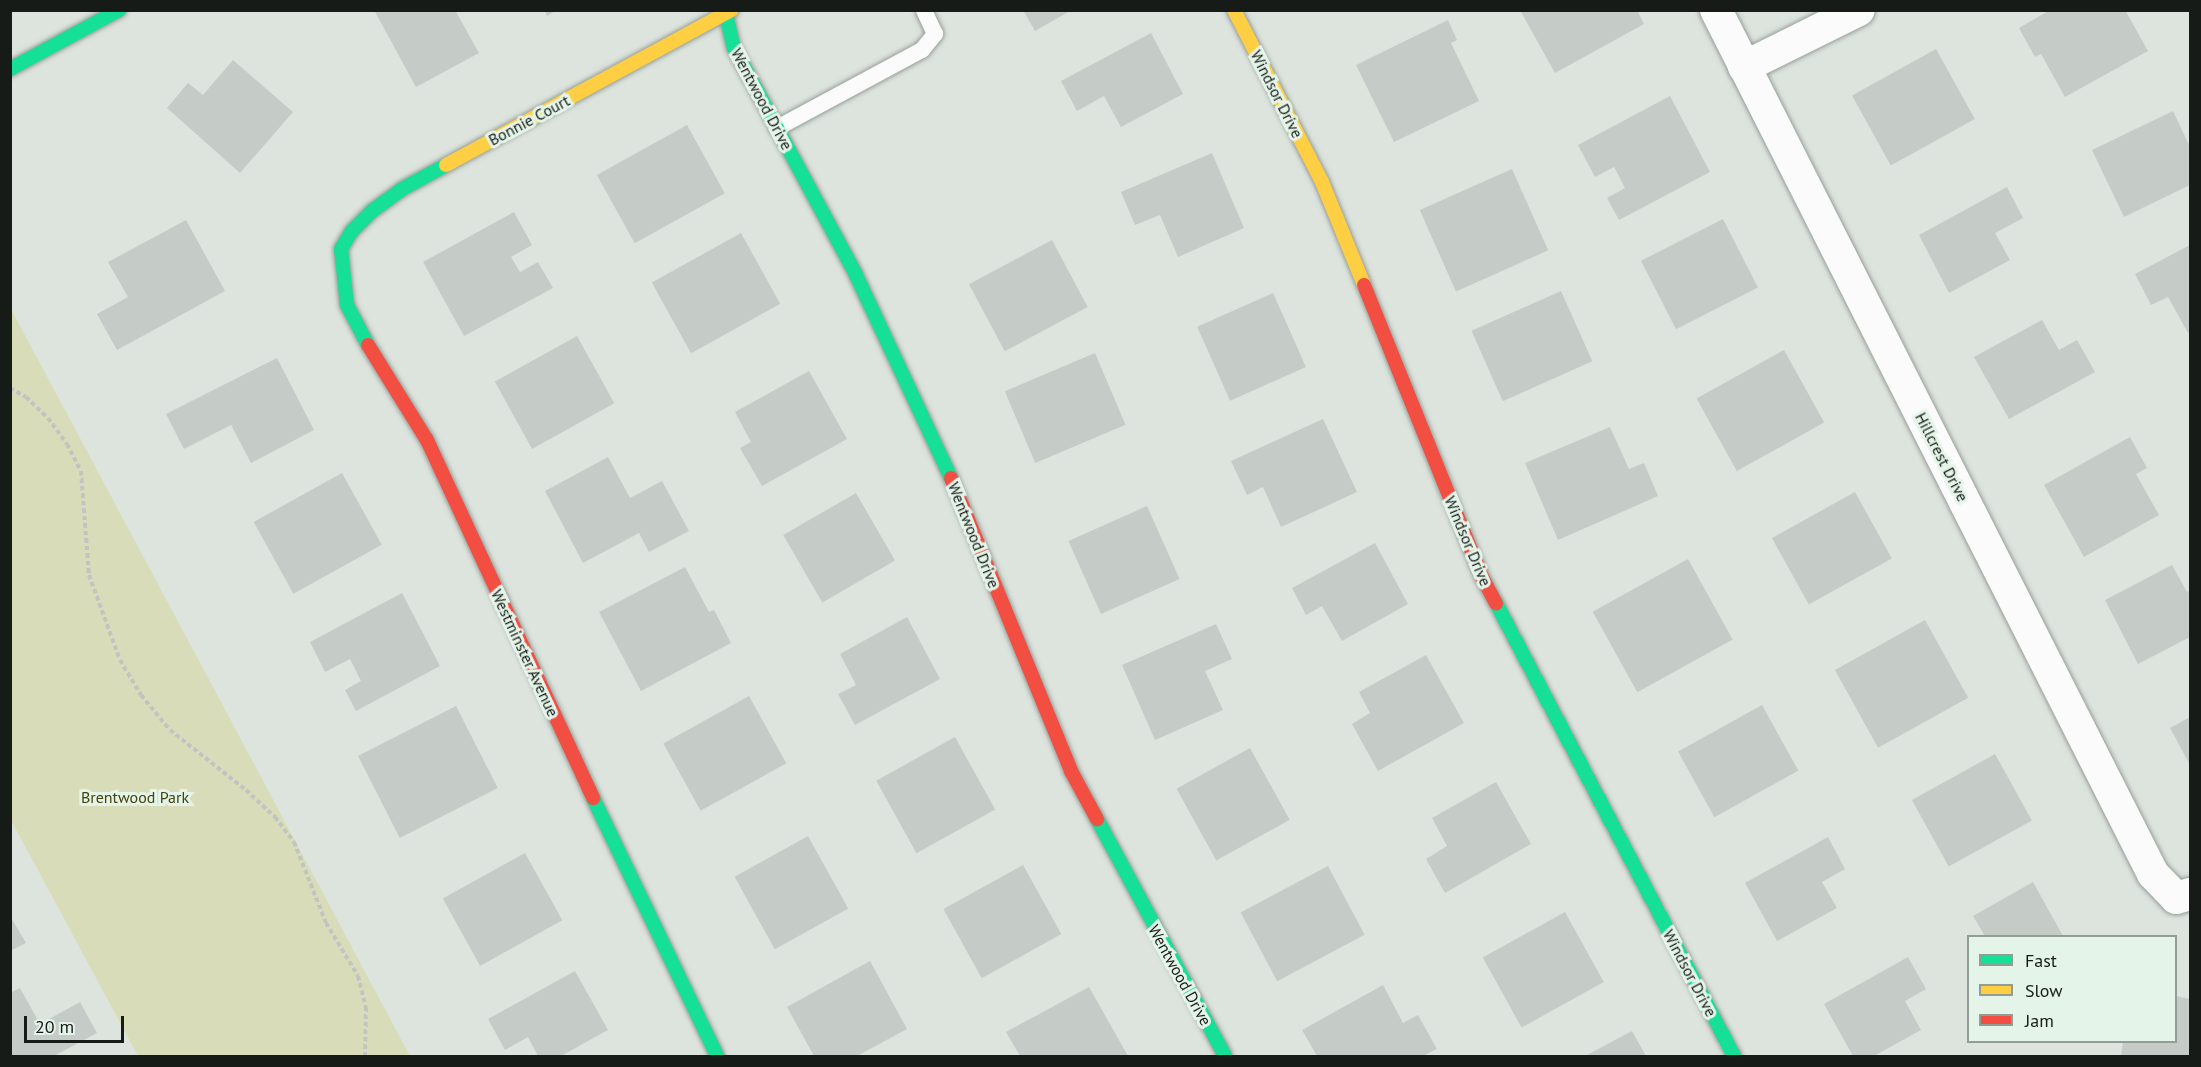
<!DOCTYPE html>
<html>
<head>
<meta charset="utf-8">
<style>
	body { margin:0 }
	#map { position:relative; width:2201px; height:1067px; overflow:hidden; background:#dce4dd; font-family:"PT Sans",sans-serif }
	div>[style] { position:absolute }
	.green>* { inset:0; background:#d9dcb8 }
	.building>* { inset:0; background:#c5ccc8; transform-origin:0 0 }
	.path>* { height:4px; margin-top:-2px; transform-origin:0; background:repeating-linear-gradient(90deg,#c2c4c2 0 4.5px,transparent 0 7.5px) }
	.roads { filter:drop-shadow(0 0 2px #989e99) drop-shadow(0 0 2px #989e99) }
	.lane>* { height:16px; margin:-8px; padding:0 8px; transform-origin:8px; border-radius:8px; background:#fafbfa }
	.street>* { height:32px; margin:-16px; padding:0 16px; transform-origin:16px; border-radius:16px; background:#fafbfa }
	.fast>* { height:14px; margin:-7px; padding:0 7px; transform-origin:7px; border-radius:7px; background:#16e098 }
	.slow>* { height:14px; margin:-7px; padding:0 7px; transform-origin:7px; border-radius:7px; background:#ffcf43 }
	.jam>* { height:14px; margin:-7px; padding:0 7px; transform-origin:7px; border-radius:7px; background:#f24e42 }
	span { translate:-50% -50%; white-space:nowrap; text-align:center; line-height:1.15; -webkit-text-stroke:6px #e5f4e9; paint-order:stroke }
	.street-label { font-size:16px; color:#161b17 }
	.park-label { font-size:16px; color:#45430b }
	.frame { position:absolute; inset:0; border:12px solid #161b17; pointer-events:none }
	.legend { position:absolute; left:1967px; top:935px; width:210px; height:108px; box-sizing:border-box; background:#e5f4e9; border:2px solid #929d95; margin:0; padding:8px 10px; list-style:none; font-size:18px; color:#161b17 }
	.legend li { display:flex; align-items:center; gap:12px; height:30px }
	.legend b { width:30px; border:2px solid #929d95 }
	.scale { position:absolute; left:24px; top:1016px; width:100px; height:27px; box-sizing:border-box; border:3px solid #161b17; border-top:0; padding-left:8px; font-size:18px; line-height:21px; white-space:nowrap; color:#161b17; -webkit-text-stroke:4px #e5f4e9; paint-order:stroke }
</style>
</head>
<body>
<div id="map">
	<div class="green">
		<i style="clip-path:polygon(10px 309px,11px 309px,410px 1056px,138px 1056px,11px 820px)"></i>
	</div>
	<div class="building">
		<i style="clip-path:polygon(374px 10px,455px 10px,479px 53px,416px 87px)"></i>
		<i style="clip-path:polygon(544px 10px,557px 10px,547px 16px)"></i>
		<i style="clip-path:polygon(1023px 10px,1072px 10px,1035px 31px)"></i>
		<i style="clip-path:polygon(1520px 10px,1637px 10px,1644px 24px,1555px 73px)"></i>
		<i style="clip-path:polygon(2050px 10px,2125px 10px,2148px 51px,2065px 97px,2041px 54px,2035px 57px,2019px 28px)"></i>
		<i style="clip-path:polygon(1448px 20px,1457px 40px,1451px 43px,1479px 101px,1394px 142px,1356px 65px)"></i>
		<i style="clip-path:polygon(1151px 33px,1183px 94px,1121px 127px,1104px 96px,1077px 111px,1061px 81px)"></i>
		<i style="left:1936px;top:49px;width:80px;height:96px;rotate:61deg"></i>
		<i style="clip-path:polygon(233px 60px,293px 112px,240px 173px,167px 108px,188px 83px,203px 95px)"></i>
		<i style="clip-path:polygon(1670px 96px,1710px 172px,1619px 220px,1607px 198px,1625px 188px,1614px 167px,1595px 177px,1578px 145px)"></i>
		<i style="clip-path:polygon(2173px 111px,2190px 147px,2190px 185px,2124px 217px,2092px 150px)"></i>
		<i style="left:687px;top:125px;width:78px;height:103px;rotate:61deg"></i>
		<i style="clip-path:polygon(1212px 153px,1244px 228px,1178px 257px,1160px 215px,1135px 225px,1121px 192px)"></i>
		<i style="left:1512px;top:169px;width:89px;height:101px;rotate:66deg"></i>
		<i style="clip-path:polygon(2007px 187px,2023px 218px,1995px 233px,2010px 260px,1949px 293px,1919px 235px)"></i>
		<i style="clip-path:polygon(514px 212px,532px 245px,511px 257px,520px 272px,538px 262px,553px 288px,464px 336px,423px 262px)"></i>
		<i style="left:1723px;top:219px;width:77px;height:92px;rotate:63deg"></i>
		<i style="clip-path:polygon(186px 220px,225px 291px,117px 350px,97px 314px,128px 297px,108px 262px)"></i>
		<i style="left:741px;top:233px;width:81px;height:102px;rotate:61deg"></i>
		<i style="left:1052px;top:240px;width:76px;height:94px;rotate:62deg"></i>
		<i style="clip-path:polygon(2190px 245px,2190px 331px,2188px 333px,2168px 297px,2151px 305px,2135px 274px)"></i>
		<i style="left:1561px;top:291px;width:77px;height:98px;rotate:66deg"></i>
		<i style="left:1273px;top:293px;width:81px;height:83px;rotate:66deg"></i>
		<i style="clip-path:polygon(2042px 320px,2059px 350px,2077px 340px,2095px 372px,2009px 419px,1974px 357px)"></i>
		<i style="left:577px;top:336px;width:77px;height:94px;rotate:61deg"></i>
		<i style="left:1784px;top:350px;width:83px;height:100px;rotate:61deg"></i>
		<i style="left:1095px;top:353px;width:78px;height:98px;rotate:67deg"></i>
		<i style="clip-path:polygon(277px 358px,314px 430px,251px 463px,231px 425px,184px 449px,166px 414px)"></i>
		<i style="clip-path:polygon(809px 371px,847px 439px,762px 486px,740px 448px,751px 442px,735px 412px)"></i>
		<i style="clip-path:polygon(1323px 419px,1357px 492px,1281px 527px,1263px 487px,1247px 495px,1231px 461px)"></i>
		<i style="clip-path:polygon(1610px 427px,1629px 469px,1644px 463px,1658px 496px,1558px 540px,1525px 463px)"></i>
		<i style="clip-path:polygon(2130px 437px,2147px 468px,2136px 474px,2159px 515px,2084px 557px,2044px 485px)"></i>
		<i style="clip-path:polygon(608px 457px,630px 498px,662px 481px,689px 531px,649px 552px,639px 533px,583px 563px,545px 491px)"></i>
		<i style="left:342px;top:473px;width:82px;height:101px;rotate:61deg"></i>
		<i style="left:1855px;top:492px;width:76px;height:95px;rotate:61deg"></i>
		<i style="left:856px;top:493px;width:78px;height:84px;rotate:60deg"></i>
		<i style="left:1147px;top:506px;width:80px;height:86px;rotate:66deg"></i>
		<i style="clip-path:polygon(1375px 543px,1408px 604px,1342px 641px,1322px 606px,1306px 615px,1292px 588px)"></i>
		<i style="left:1688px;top:559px;width:92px;height:109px;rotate:61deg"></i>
		<i style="clip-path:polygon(2172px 565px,2187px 592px,2190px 590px,2190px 637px,2138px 664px,2105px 600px)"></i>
		<i style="clip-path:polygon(685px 567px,709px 612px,714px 610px,731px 643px,641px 691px,599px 612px)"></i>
		<i style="clip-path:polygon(402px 593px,440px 666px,356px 711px,345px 690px,361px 681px,350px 659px,325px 672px,310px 642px)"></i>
		<i style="clip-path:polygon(907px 617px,940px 679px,855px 725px,838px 694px,856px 685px,840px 654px)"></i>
		<i style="left:1925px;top:620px;width:89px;height:103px;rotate:61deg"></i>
		<i style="clip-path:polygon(1216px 624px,1232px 659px,1205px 671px,1223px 710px,1155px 740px,1122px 665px)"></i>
		<i style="clip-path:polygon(1426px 655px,1464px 723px,1378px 771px,1352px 724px,1370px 713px,1359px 692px)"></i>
		<i style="left:749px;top:696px;width:77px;height:98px;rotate:61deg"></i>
		<i style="left:1762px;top:705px;width:75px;height:96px;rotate:61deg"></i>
		<i style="left:456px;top:706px;width:92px;height:110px;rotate:63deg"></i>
		<i style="clip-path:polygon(2190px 717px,2190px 765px,2170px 728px)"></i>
		<i style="left:955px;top:737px;width:83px;height:90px;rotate:61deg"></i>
		<i style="left:1250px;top:748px;width:82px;height:84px;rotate:61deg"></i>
		<i style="left:1995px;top:754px;width:76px;height:95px;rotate:61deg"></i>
		<i style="clip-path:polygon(1496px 782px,1531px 844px,1445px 893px,1426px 859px,1447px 846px,1432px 818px)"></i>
		<i style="left:808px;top:836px;width:83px;height:84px;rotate:61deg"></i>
		<i style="clip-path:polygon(1828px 837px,1845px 869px,1822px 882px,1837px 908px,1777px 941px,1745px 883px)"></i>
		<i style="left:525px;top:853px;width:77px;height:94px;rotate:61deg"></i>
		<i style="left:1023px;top:865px;width:79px;height:91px;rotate:61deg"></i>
		<i style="left:1328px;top:866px;width:78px;height:99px;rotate:62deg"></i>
		<i style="clip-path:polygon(2033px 882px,2063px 936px,1985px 936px,1973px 916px)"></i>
		<i style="left:1565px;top:912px;width:80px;height:94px;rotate:61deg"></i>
		<i style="clip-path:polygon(10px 916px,26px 943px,10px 951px)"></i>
		<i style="clip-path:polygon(1908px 957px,1926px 989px,1905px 1001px,1921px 1030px,1874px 1056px,1853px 1056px,1824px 1004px)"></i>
		<i style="clip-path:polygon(870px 961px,907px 1029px,857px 1056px,814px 1056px,787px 1007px)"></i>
		<i style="clip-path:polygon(575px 971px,608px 1030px,561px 1056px,538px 1056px,528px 1037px,505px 1050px,488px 1019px)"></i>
		<i style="clip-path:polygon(1383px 985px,1403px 1023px,1418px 1015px,1437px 1049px,1423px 1056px,1317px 1056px,1302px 1030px)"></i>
		<i style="clip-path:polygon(1089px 987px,1128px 1056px,1020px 1056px,1006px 1032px)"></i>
		<i style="clip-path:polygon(20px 988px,40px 1024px,80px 1002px,97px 1033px,54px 1056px,10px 1056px,10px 993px)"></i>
		<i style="clip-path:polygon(2176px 996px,2190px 999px,2190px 1056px,2121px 1056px,2123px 1042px,2176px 1042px)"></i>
		<i style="clip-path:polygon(1632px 1031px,1646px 1056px,1585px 1056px)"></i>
	</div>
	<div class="path">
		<i style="left:10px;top:388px;width:18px;rotate:29deg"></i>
		<i style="left:26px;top:397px;width:30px;rotate:44deg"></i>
		<i style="left:48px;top:418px;width:32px;rotate:54deg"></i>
		<i style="left:67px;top:444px;width:30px;rotate:63deg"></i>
		<i style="left:81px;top:471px;width:104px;rotate:85.6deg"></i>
		<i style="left:89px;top:575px;width:90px;rotate:70deg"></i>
		<i style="left:120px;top:660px;width:41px;rotate:59deg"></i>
		<i style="left:141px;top:695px;width:45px;rotate:50.4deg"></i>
		<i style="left:170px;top:730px;width:97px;rotate:38.3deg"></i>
		<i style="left:246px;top:790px;width:40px;rotate:43deg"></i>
		<i style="left:275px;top:817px;width:31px;rotate:53deg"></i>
		<i style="left:294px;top:842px;width:87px;rotate:68.4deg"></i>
		<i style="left:326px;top:923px;width:62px;rotate:58.9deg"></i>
		<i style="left:358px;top:976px;width:32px;rotate:76deg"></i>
		<i style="left:366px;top:1007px;width:49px;rotate:91.2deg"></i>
	</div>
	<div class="roads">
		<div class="lane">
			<i style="left:777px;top:128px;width:165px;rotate:-28.3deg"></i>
			<i style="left:922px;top:50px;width:21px;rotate:-51deg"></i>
			<i style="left:935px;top:34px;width:26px;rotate:-115deg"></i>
		</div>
		<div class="street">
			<i style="left:1716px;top:10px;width:968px;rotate:63.17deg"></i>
			<i style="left:2153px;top:874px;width:33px;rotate:46deg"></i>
			<i style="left:2176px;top:898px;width:15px;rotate:-16deg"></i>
			<i style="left:1744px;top:67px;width:128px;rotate:-26.4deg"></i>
		</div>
		<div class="fast">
			<i style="left:726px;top:14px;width:35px;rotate:77deg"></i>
			<i style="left:734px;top:48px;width:258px;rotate:61.7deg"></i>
			<i style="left:856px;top:275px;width:224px;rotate:64.9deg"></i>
			<i style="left:10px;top:69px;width:124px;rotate:-28.4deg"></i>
			<i style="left:368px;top:345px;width:45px;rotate:-117.7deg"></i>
			<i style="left:347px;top:305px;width:56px;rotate:-96.1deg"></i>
			<i style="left:341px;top:249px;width:21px;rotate:-59deg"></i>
			<i style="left:352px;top:231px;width:28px;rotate:-45deg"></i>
			<i style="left:372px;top:211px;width:37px;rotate:-36deg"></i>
			<i style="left:402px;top:189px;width:50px;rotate:-28.6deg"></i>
			<i style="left:1496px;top:603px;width:512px;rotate:62.28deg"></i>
			<i style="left:593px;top:798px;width:286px;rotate:64.3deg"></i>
			<i style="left:1097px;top:819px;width:269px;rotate:61.6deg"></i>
		</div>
		<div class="slow">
			<i style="left:1234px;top:10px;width:193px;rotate:62.9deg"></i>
			<i style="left:1322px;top:182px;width:111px;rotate:67.8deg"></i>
			<i style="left:446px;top:165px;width:325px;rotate:-28.5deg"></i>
		</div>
		<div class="jam">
			<i style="left:1364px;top:285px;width:315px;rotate:68deg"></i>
			<i style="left:1482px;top:577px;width:30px;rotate:62deg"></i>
			<i style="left:368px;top:345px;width:112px;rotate:58.2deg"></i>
			<i style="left:427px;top:440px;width:395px;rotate:65.1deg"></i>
			<i style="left:951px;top:478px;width:317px;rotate:67.7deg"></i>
			<i style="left:1071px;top:771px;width:55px;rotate:61.6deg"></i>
		</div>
	</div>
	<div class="street-label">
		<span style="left:1277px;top:94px;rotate:63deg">Windsor Drive</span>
		<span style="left:762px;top:99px;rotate:62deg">Wentwood Drive</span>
		<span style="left:529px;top:120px;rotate:-28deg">Bonnie Court</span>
		<span style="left:1942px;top:457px;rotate:63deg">Hillcrest Drive</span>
		<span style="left:974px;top:535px;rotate:68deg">Wentwood Drive</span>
		<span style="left:1468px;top:541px;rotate:67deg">Windsor Drive</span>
		<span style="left:525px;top:653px;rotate:65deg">Westminster Avenue</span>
		<span style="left:1690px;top:973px;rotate:62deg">Windsor Drive</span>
		<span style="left:1180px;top:975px;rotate:61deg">Wentwood Drive</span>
	</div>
	<div class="park-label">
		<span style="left:135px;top:797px">Brentwood Park</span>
	</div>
	<div class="frame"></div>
	<ul class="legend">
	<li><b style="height:8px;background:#16e098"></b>Fast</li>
	<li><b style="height:8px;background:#ffcf43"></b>Slow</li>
	<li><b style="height:8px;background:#f24e42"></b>Jam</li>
	</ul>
	<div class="scale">20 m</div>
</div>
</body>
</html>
